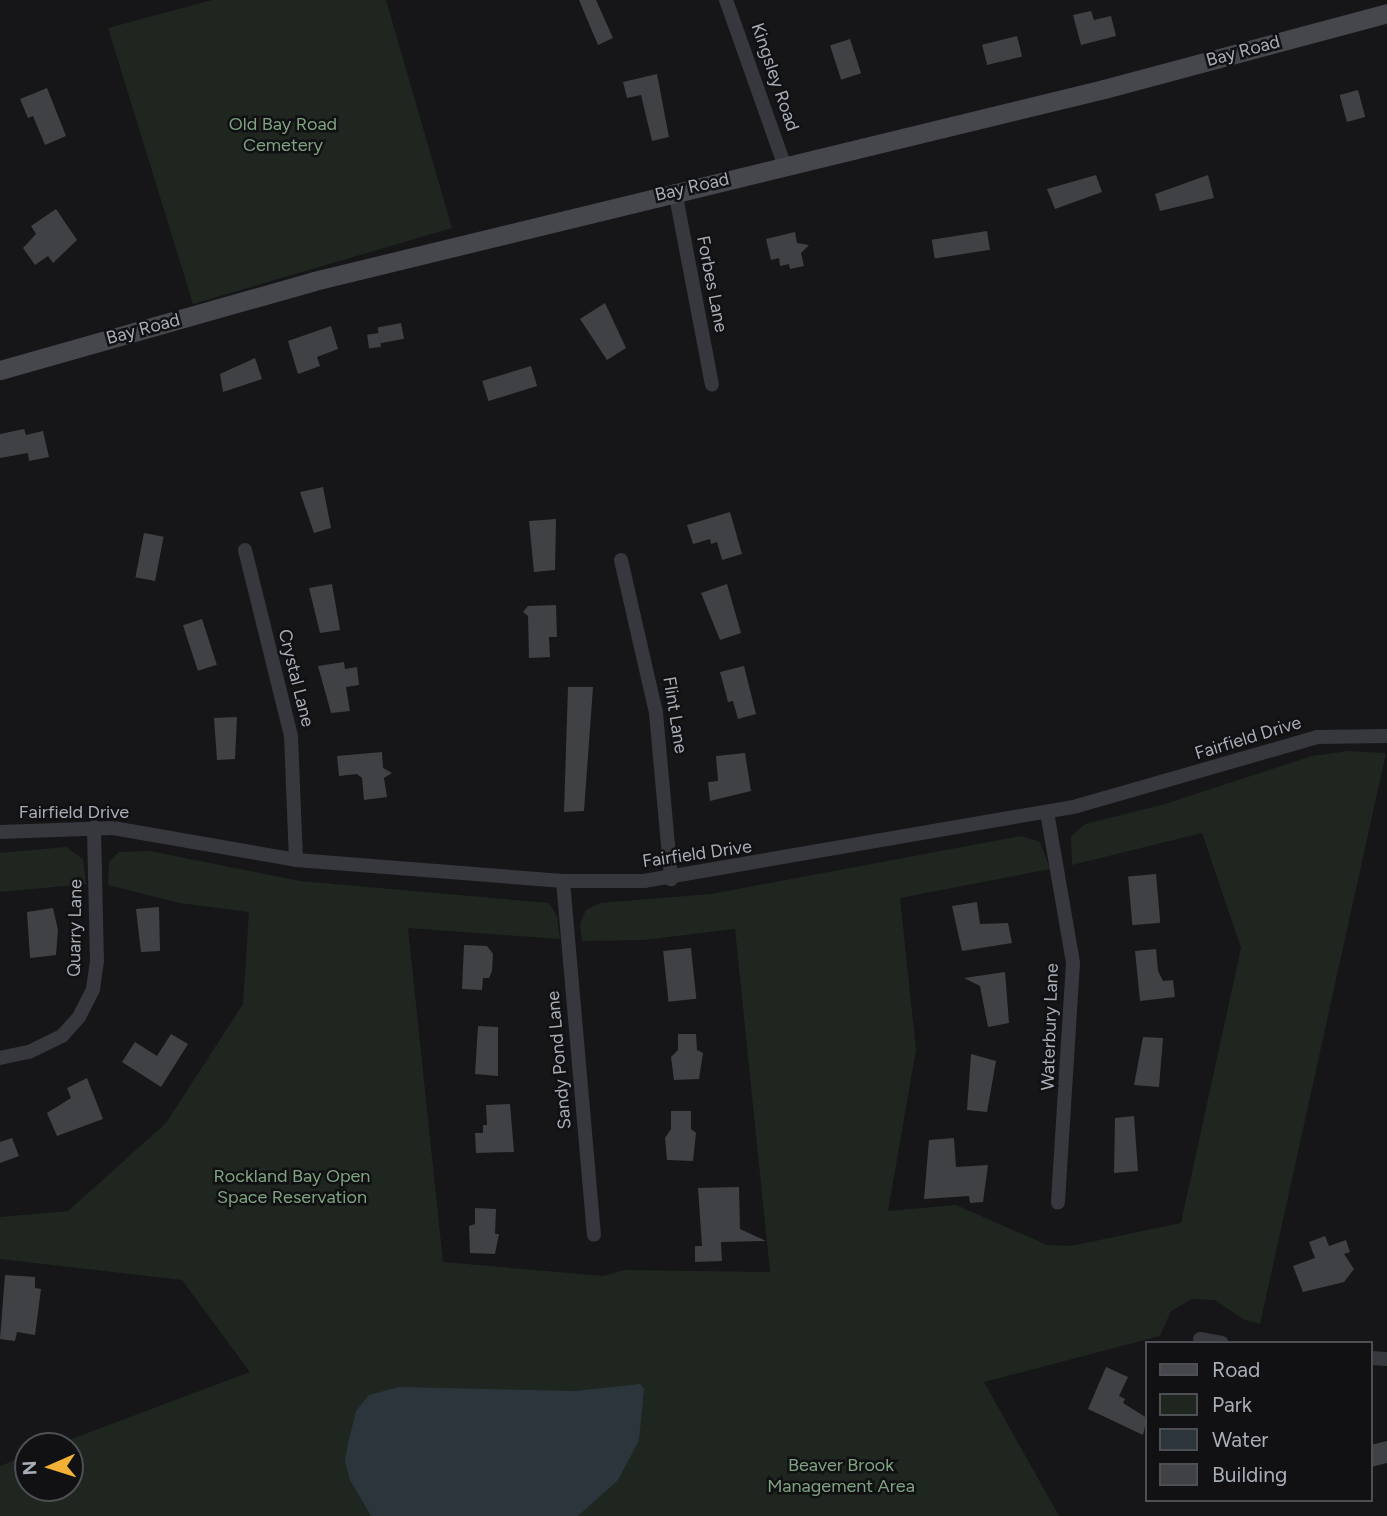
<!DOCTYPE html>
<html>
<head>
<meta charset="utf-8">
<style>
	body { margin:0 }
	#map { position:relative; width:1387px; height:1516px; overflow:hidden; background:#161618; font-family:Figtree,sans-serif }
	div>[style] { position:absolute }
	.green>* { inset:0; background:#1e261f }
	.water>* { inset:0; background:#2c353c }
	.building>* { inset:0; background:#404145; transform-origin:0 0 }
	.minor>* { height:14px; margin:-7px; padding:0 7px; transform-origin:7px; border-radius:7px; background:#37383d }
	.secondary>* { height:19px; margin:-9.5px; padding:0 9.5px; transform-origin:9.5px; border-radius:9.5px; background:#45474d }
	span { translate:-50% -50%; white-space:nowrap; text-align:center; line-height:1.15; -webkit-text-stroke:5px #111113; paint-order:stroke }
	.street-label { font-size:18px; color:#a8adb8 }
	.park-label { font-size:18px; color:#7fa381 }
	.legend { position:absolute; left:1145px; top:1341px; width:228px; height:161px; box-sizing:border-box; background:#111113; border:2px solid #4d4f55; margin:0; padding:9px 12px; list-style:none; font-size:21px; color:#a8adb8 }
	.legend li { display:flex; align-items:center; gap:14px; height:35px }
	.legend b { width:35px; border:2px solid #4d4f55 }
	.north { position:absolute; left:14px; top:1432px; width:70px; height:70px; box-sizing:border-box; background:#111113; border:2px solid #4d4f55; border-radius:50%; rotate:267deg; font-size:19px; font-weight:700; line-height:28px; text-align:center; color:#a8adb8 }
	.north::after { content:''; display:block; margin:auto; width:24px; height:32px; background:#f2b134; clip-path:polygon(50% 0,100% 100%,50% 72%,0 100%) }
</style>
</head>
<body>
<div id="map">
	<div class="green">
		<i style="clip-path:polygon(212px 0,386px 0,452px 228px,193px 304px,108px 28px)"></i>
		<i style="clip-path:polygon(1349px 751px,1386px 753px,1260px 1324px,1243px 1319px,1215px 1300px,1192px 1299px,1171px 1311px,1160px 1336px,984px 1382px,1059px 1516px,0 1516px,0 1466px,28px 1455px,28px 1488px,70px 1488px,70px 1446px,53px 1446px,250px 1372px,182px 1280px,0 1259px,0 1217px,68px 1211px,166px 1123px,243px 1004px,249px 912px,179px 903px,108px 885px,109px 862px,119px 852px,150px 851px,300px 881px,549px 903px,557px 916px,560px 939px,408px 928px,443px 1262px,603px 1276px,625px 1270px,770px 1272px,735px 929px,643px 940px,582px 941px,580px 924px,586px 910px,600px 903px,711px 894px,1021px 836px,1040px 842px,1050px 869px,900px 898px,916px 1050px,888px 1211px,956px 1205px,1047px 1245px,1071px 1246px,1181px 1223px,1241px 948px,1202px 833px,1072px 865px,1071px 836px,1085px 824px,1165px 804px,1312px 756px)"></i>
		<i style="clip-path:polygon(66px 847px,83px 859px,86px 884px,0 892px,0 853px)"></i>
	</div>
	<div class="water">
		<i style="clip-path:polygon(640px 1384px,644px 1389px,639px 1440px,618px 1480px,578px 1516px,371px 1516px,350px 1480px,345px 1461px,348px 1443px,356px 1411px,369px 1395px,399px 1387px,575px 1391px)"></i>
	</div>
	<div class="building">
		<i style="clip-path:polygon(579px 0,596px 0,613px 38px,598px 45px)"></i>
		<i style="clip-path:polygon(1091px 11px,1094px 20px,1111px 16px,1116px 36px,1081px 45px,1073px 15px)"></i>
		<i style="left:1017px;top:36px;width:21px;height:36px;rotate:76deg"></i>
		<i style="left:850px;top:39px;width:36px;height:21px;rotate:72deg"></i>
		<i style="clip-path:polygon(657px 74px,669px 137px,652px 141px,641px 95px,627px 98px,623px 82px)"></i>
		<i style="clip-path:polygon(47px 88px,66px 136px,45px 145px,33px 116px,28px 118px,20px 99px)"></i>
		<i style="left:1358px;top:90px;width:28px;height:19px;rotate:75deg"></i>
		<i style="clip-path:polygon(1096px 175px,1102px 192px,1055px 209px,1047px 189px)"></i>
		<i style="clip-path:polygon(1208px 175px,1214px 198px,1160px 211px,1155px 194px)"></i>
		<i style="clip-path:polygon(56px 209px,77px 240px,53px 263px,48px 256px,35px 265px,23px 248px,36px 234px,31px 226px)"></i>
		<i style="left:987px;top:231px;width:19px;height:56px;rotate:81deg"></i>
		<i style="clip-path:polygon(795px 232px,797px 243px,809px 245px,801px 253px,804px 266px,790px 269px,789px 264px,780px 266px,779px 258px,771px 260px,766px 239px)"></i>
		<i style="clip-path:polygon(605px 303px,626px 348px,607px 360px,580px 319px)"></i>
		<i style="left:401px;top:323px;width:16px;height:24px;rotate:79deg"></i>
		<i style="clip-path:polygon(331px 326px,338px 349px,317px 357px,320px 366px,298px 374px,288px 341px)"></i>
		<i style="left:379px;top:333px;width:14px;height:12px;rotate:82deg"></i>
		<i style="clip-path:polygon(255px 358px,262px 379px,223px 392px,220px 374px)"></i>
		<i style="left:531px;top:366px;width:21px;height:51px;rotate:73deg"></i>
		<i style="clip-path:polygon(24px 429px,26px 435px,43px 431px,49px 457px,29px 461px,28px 453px,0 458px,0 434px)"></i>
		<i style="clip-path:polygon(323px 487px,331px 528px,314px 533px,300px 492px)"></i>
		<i style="clip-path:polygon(730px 512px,742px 554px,722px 560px,717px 542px,711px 544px,710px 539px,693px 544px,687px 525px)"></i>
		<i style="clip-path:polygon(556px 519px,555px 570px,534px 572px,529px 521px)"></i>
		<i style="left:144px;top:533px;width:20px;height:45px;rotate:11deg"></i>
		<i style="clip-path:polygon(332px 584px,340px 630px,320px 633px,309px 588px)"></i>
		<i style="clip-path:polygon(727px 584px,741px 633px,720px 640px,701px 593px)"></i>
		<i style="clip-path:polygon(556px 605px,557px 637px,549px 637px,550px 657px,529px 658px,528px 616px,523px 612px,528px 606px)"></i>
		<i style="left:202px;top:619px;width:48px;height:20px;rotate:72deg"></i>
		<i style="clip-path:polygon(344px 662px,345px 669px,357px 667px,359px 685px,346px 687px,350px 711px,331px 713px,318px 666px)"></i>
		<i style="clip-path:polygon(744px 666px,756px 714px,738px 719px,733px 701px,728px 702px,720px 672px)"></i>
		<i style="clip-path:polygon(568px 687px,593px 687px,584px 811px,564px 812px)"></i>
		<i style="clip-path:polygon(237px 717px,235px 759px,217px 760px,214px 718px)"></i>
		<i style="clip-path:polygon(382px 752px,383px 768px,392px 773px,384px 778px,387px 797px,364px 800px,362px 778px,357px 774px,339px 776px,337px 756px)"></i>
		<i style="clip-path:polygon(745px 753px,751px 791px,710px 801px,708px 782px,718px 781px,716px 756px)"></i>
		<i style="left:1156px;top:874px;width:49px;height:28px;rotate:85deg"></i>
		<i style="clip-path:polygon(977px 902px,980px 924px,1008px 923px,1012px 943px,962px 951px,952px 906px)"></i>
		<i style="clip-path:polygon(159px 907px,160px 951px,141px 952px,136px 909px)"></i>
		<i style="clip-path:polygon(53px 908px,58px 930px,56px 955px,30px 958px,27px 912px)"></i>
		<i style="clip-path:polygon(464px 945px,487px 946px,493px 954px,492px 971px,489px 978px,483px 978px,482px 990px,462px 989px)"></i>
		<i style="left:691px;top:948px;width:51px;height:28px;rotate:84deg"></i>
		<i style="clip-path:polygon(1156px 949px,1158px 971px,1163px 981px,1173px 980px,1175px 997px,1140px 1001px,1135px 951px)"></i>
		<i style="clip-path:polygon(1005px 972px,1009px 1023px,988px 1027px,980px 986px,964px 978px)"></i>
		<i style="clip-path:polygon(478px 1026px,498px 1027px,498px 1076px,475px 1074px)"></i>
		<i style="clip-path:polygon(171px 1034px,188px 1044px,161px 1087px,122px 1062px,135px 1042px,157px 1056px)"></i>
		<i style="clip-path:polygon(678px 1034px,696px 1034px,697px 1050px,703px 1053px,699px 1079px,674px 1080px,671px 1057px,678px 1050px)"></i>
		<i style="clip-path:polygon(1143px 1037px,1163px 1038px,1159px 1087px,1134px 1085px)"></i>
		<i style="clip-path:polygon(971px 1054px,996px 1061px,987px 1112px,967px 1110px)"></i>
		<i style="clip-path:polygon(87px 1078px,103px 1119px,57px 1136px,47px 1113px,71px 1098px,67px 1088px)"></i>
		<i style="clip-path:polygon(510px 1104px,514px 1152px,476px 1153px,475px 1133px,483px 1133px,483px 1125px,487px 1125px,486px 1105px)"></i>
		<i style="clip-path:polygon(671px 1111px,691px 1111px,691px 1129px,696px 1133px,693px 1161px,667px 1160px,665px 1138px,671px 1129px)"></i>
		<i style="clip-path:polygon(1134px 1116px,1138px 1171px,1114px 1173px,1115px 1118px)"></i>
		<i style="clip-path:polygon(12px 1138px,19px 1156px,0 1163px,0 1142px)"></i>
		<i style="clip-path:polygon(954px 1138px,956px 1167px,988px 1165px,983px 1202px,970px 1203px,969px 1196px,924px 1199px,929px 1140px)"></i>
		<i style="clip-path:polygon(739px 1187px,740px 1229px,766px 1241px,721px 1242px,722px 1261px,695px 1262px,695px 1246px,702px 1246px,698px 1188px)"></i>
		<i style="clip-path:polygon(475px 1208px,496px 1209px,495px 1234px,499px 1234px,495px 1254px,470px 1253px,469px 1226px,475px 1224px)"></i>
		<i style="clip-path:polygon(1325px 1236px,1329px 1246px,1346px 1240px,1350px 1252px,1344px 1254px,1354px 1269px,1344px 1282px,1303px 1292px,1293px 1266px,1315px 1258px,1309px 1242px)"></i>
		<i style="clip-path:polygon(5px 1275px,35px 1277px,35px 1288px,41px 1289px,35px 1335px,17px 1332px,15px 1341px,0 1339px)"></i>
		<i style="clip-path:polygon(1106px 1367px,1128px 1377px,1119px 1396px,1125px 1399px,1123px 1403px,1147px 1418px,1143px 1435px,1088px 1409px)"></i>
		<i style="clip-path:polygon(1387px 1441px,1387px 1463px,1371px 1467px,1371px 1445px)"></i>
	</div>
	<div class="minor">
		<i style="left:726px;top:0;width:177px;rotate:70.5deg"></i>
		<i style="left:675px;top:191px;width:197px;rotate:79.2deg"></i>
		<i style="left:245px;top:550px;width:192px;rotate:76.1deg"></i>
		<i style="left:291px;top:736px;width:124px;rotate:87.7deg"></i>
		<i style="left:621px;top:560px;width:157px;rotate:77.1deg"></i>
		<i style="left:656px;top:713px;width:167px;rotate:84.8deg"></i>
		<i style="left:1047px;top:812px;width:153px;rotate:80.2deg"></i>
		<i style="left:1073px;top:963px;width:240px;rotate:93.6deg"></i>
		<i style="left:0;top:832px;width:113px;rotate:-2deg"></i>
		<i style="left:113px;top:828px;width:186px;rotate:9.9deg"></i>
		<i style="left:296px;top:860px;width:268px;rotate:4.5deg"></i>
		<i style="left:563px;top:881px;width:81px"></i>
		<i style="left:644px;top:881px;width:439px;rotate:-9.8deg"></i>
		<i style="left:1077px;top:806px;width:250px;rotate:-16deg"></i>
		<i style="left:1317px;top:737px;width:70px;rotate:-0.8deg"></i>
		<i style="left:563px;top:881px;width:355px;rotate:85deg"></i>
		<i style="left:0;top:1058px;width:30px;rotate:-12deg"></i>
		<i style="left:29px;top:1052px;width:37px;rotate:-26deg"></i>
		<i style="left:62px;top:1036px;width:25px;rotate:-48deg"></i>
		<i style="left:79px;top:1017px;width:31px;rotate:-63deg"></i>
		<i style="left:93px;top:989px;width:27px;rotate:-82deg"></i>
		<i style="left:97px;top:962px;width:135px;rotate:-91.3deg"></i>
		<i style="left:1200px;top:1339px;width:22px;rotate:10deg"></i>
		<i style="left:1371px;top:1358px;width:16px;rotate:4deg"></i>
	</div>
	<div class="secondary">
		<i style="left:0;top:370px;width:326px;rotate:-15.8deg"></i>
		<i style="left:314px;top:281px;width:813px;rotate:-13.66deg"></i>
		<i style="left:1104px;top:89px;width:293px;rotate:-15deg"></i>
	</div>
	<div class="street-label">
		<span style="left:1243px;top:51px;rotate:-15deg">Bay Road</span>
		<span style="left:775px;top:77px;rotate:71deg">Kingsley Road</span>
		<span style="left:692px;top:187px;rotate:-13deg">Bay Road</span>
		<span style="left:712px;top:284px;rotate:79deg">Forbes Lane</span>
		<span style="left:143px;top:329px;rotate:-15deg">Bay Road</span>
		<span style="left:296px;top:678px;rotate:76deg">Crystal Lane</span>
		<span style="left:675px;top:715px;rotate:81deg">Flint Lane</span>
		<span style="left:1248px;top:738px;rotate:-17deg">Fairfield Drive</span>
		<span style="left:74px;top:812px">Fairfield Drive</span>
		<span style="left:697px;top:854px;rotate:-8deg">Fairfield Drive</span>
		<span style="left:75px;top:928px;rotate:-89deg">Quarry Lane</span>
		<span style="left:1050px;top:1027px;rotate:-88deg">Waterbury Lane</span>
		<span style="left:559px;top:1060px;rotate:-95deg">Sandy Pond Lane</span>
	</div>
	<div class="park-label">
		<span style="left:283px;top:135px">Old Bay Road<br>Cemetery</span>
		<span style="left:292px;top:1187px">Rockland Bay Open<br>Space Reservation</span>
		<span style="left:841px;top:1476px">Beaver Brook<br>Management Area</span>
	</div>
	<ul class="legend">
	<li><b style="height:9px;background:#45474d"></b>Road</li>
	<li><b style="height:19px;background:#1e261f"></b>Park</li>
	<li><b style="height:19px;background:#2c353c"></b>Water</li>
	<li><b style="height:19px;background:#404145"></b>Building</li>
	</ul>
	<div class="north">N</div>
</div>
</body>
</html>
